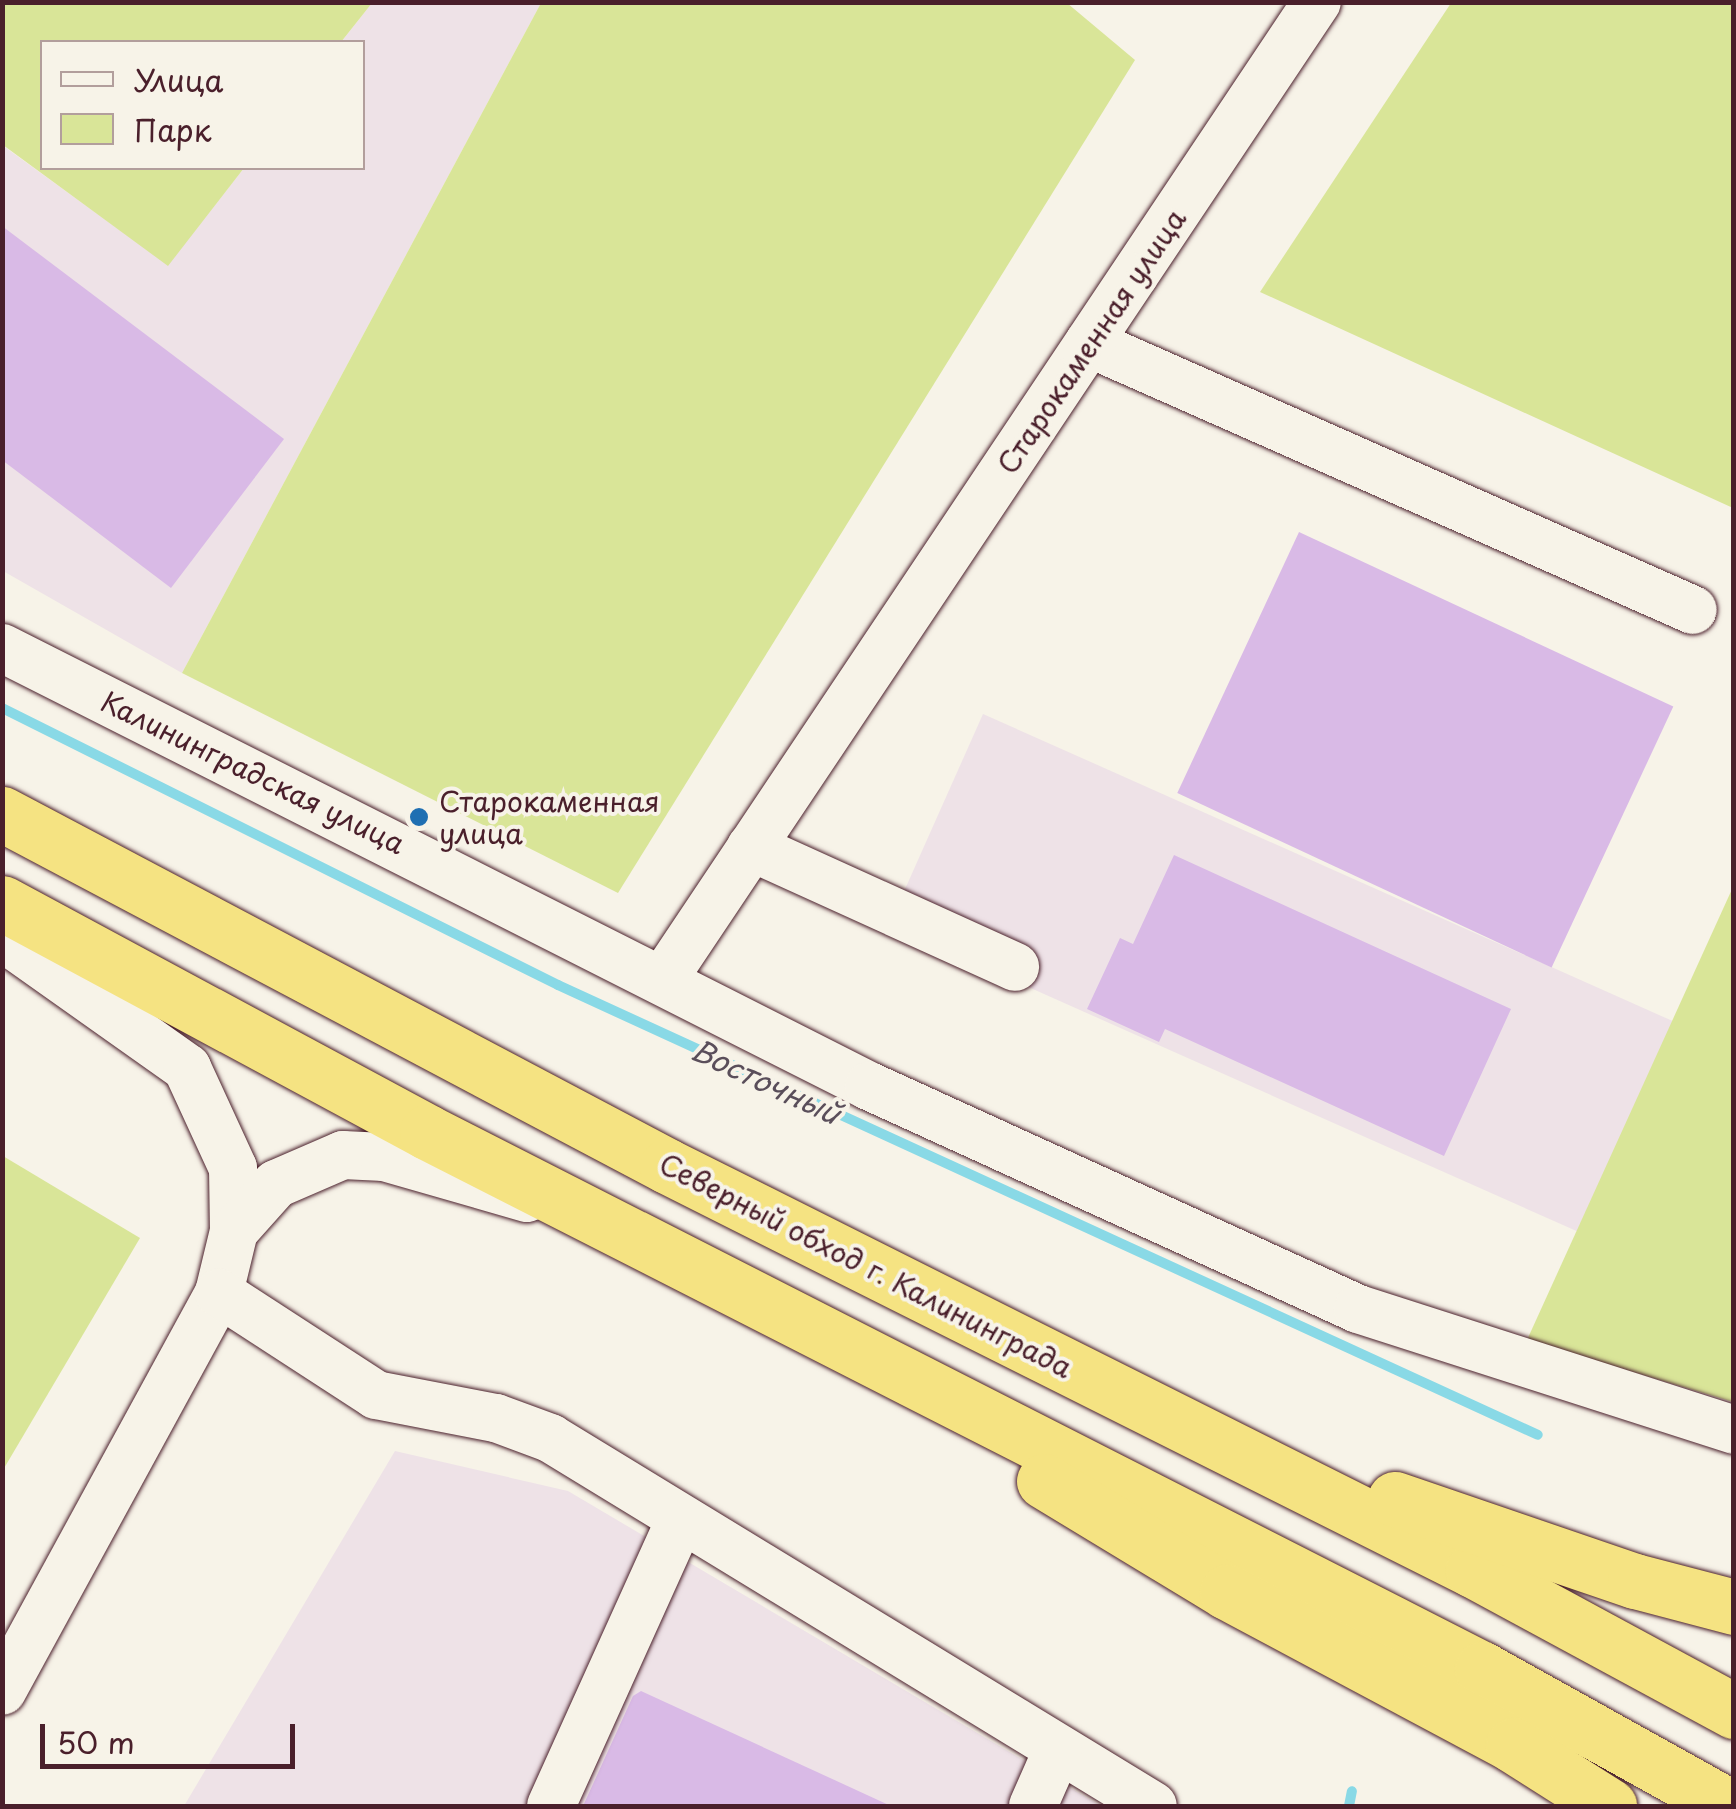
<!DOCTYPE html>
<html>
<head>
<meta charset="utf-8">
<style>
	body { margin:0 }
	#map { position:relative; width:1736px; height:1809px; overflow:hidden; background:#f7f3e8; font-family:"Playpen Sans",sans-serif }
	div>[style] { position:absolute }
	.built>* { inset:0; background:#eee2e7; transform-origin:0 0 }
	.green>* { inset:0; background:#d9e598 }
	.stream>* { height:10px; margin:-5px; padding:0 5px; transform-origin:5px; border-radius:5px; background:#89d9e6 }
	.building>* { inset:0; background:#d9bae6; transform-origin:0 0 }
	.roads { filter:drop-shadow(0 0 2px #4a1f2b) drop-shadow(0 0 2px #4a1f2b) }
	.minor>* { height:48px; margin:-24px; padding:0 24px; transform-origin:24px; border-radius:24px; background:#f7f3e8 }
	.highway>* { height:55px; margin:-27.5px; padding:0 27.5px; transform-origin:27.5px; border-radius:27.5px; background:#f5e382 }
	.dots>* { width:28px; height:28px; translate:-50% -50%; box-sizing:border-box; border:5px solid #f7f3e8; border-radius:50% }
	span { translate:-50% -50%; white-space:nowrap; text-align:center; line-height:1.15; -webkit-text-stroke:8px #f7f3e8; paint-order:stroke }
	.street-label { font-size:28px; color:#4a1f2b }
	.poi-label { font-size:28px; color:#4a1f2b }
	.left { translate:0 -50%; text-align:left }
	.water-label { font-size:30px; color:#5a4e5a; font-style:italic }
	.frame { position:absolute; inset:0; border:5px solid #4a1f2b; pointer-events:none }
	.legend { position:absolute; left:40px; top:40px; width:325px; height:130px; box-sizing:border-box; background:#f7f3e8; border:2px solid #b29e9c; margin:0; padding:12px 18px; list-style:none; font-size:30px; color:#4a1f2b }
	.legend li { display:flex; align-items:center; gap:20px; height:50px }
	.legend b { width:50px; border:2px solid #b29e9c }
	.scale { position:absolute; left:40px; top:1724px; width:255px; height:45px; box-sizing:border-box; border:5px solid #4a1f2b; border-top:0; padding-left:12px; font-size:30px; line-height:35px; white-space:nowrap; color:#4a1f2b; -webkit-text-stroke:8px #f7f3e8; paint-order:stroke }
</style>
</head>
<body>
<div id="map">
	<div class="built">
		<i style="clip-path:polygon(372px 3px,541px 3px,182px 673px,3px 571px,2px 145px,168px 265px,244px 168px,362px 168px,362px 42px,341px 42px)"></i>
		<i style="left:983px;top:714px;width:755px;height:231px;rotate:24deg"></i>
		<i style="clip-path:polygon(395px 1451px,568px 1491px,1101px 1806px,184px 1806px)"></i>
	</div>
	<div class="green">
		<i style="clip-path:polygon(3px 2px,372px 2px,372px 3px,341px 42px,42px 42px,42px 168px,244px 168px,168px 266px,3px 145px)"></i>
		<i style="clip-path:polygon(541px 3px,1067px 3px,1135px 60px,618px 893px,182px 673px)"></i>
		<i style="clip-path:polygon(1451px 3px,1733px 3px,1733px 508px,1260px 292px)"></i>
		<i style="clip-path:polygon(1733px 887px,1733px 1402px,1527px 1340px)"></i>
		<i style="clip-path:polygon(3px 1156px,140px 1238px,3px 1470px)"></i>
	</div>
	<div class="stream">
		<i style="left:2px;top:708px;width:621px;rotate:26.48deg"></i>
		<i style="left:558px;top:985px;width:1078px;rotate:24.66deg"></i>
		<i style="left:1349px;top:1806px;width:15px;rotate:-79deg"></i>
	</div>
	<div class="building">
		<i style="clip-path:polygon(2px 226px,284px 439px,171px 588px,2px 460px)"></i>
		<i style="left:1299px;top:532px;width:413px;height:288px;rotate:25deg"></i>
		<i style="clip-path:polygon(1174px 855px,1511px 1009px,1444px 1156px,1165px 1029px,1159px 1042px,1087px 1009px,1120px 938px,1133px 944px)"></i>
		<i style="clip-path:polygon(641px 1691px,891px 1806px,583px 1806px,633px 1696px)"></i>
	</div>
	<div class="roads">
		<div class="minor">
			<i style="left:1089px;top:343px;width:660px;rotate:23.85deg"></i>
			<i style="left:2px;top:648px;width:971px;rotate:26.8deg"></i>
			<i style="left:869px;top:1086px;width:537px;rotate:24.51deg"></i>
			<i style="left:1358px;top:1309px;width:395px;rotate:17.8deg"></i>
			<i style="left:751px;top:847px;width:290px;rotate:24.4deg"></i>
			<i style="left:2px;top:937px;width:227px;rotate:35.3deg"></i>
			<i style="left:187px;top:1068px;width:110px;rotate:65.3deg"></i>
			<i style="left:233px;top:1168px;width:63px;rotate:89.1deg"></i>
			<i style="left:234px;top:1231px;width:64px;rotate:103.6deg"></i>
			<i style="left:219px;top:1293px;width:453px;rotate:118.6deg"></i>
			<i style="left:664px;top:978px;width:1174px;rotate:-56.22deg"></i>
			<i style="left:234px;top:1231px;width:63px;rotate:-48.2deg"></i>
			<i style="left:276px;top:1184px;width:73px;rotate:-23.4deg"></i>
			<i style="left:343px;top:1155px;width:41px;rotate:2.8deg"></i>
			<i style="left:384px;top:1157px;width:149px;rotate:16deg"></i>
			<i style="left:219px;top:1293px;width:187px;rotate:33deg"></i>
			<i style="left:376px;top:1395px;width:122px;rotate:10.9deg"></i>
			<i style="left:496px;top:1418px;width:58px;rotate:20.3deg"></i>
			<i style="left:550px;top:1438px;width:706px;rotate:31.39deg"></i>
			<i style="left:551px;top:1806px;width:314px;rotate:-65.7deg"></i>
			<i style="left:1033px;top:1806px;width:62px;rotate:-66.3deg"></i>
		</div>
		<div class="highway">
			<i style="left:2px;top:814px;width:752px;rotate:27.89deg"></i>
			<i style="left:667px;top:1166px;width:902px;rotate:26.62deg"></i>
			<i style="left:1473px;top:1570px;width:297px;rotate:28.4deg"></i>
			<i style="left:2px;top:903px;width:483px;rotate:28.3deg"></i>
			<i style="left:427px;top:1132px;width:1184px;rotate:26.98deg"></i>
			<i style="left:1482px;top:1669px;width:282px;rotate:29.1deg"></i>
			<i style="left:1044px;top:1481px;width:214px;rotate:31.2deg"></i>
			<i style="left:1227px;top:1592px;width:324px;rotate:28.1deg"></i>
			<i style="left:1513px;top:1745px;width:114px;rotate:32.4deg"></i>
			<i style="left:1395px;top:1499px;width:254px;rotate:18.9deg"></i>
			<i style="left:1635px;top:1581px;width:102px;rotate:14.7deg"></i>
		</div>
	</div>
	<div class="dots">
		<i style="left:419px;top:817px;background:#1f6fb2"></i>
	</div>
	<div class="street-label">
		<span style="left:1091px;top:341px;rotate:-56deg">Старокаменная улица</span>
		<span style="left:253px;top:772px;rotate:26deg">Калининградская улица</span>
		<span style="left:866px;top:1265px;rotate:27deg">Северный обход г. Калининграда</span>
	</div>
	<div class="poi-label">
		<span class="left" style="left:439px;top:817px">Старокаменная<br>улица</span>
	</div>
	<div class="water-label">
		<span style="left:766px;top:1081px;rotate:25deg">Восточный</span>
	</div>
	<div class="frame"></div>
	<ul class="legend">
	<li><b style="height:12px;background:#f7f3e8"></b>Улица</li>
	<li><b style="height:28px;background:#d9e598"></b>Парк</li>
	</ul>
	<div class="scale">50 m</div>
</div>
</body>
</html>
